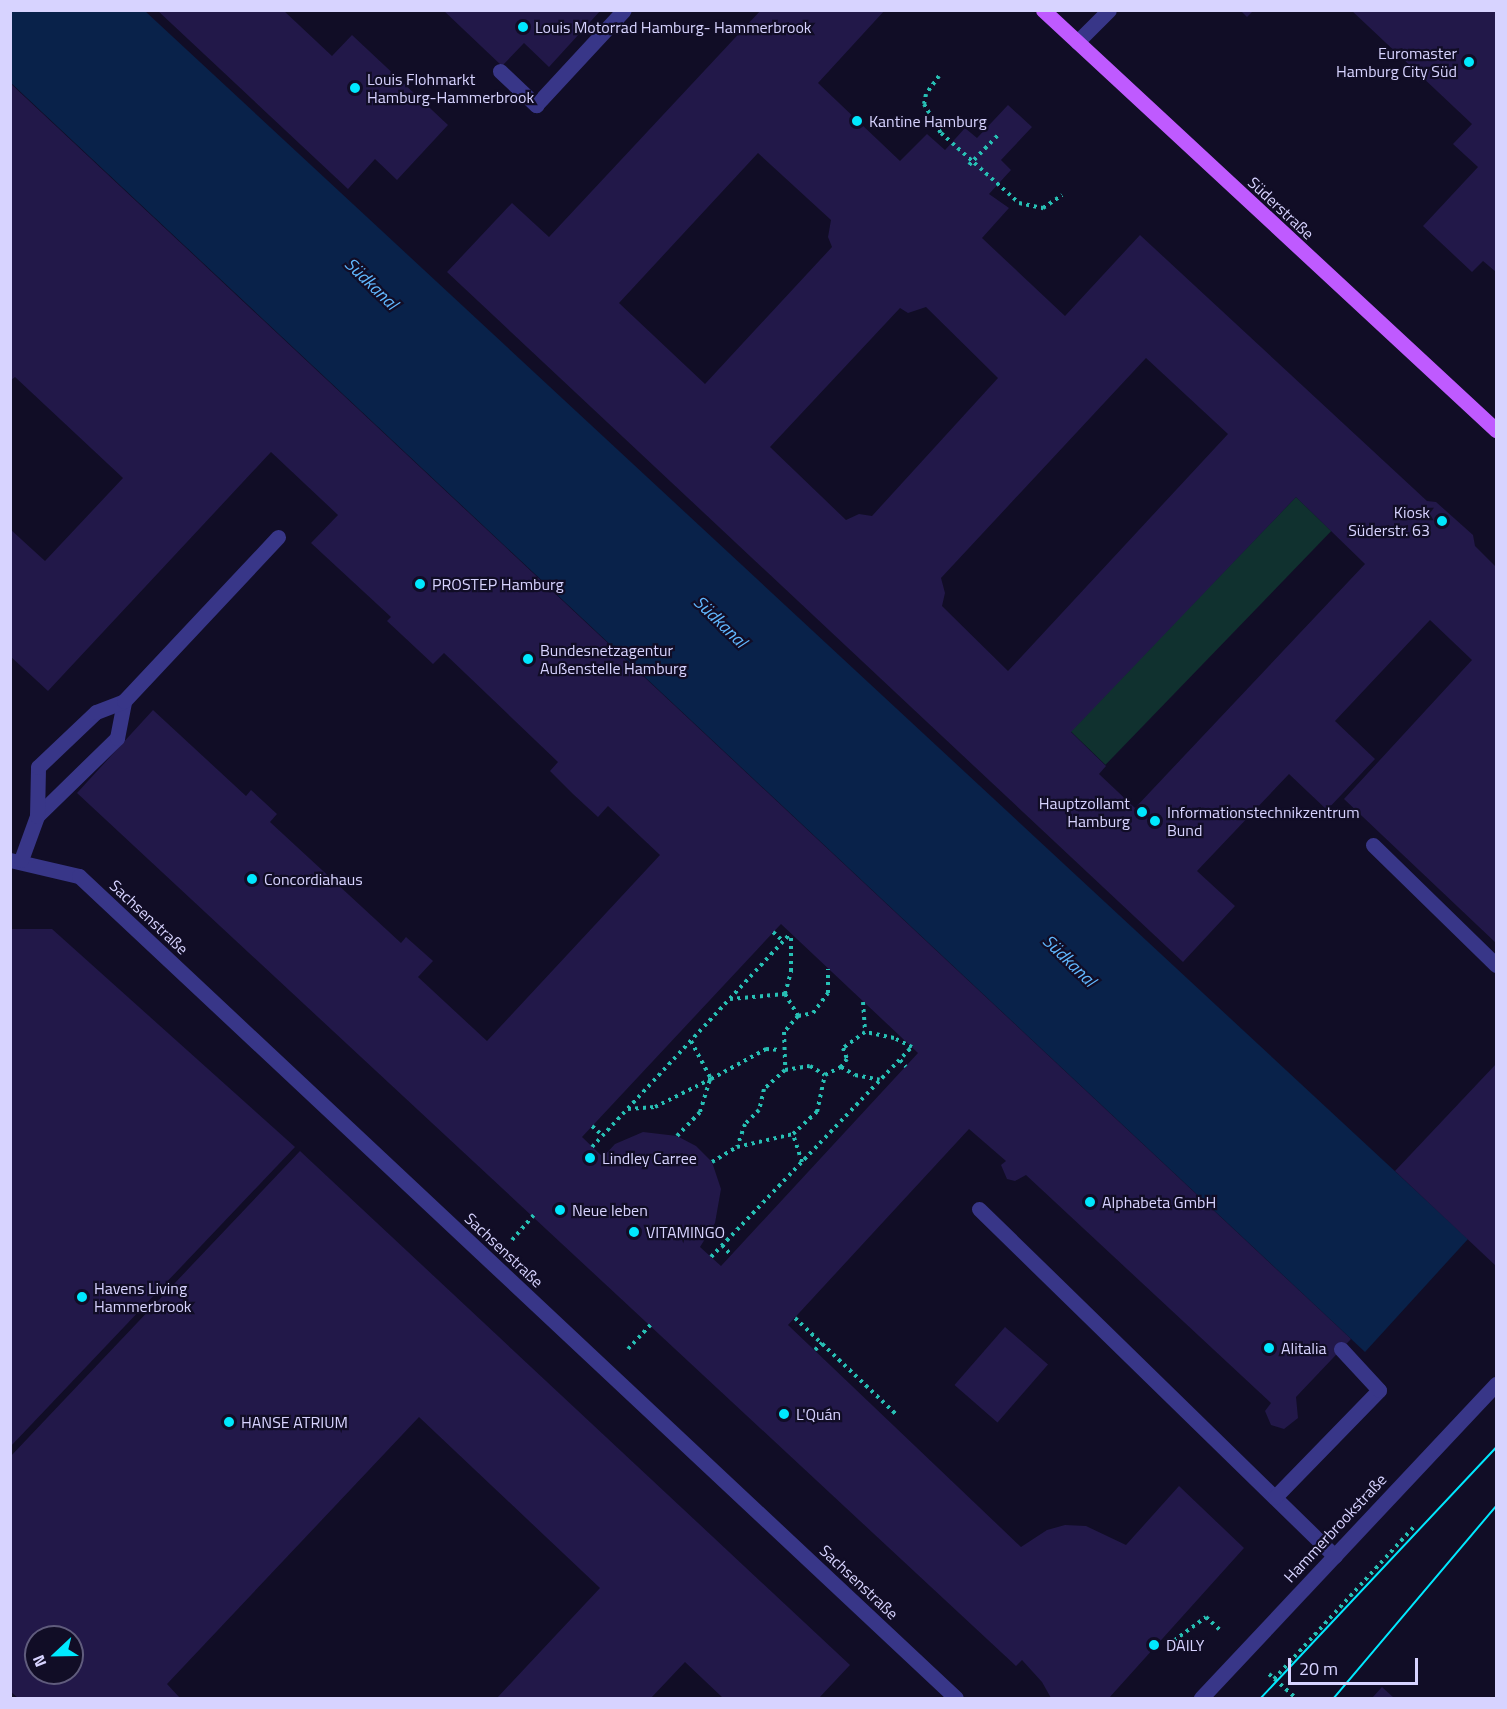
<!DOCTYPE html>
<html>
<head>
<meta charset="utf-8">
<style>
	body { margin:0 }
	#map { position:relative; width:1507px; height:1709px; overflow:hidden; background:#110d26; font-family:"Titillium Web",sans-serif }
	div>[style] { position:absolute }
	.green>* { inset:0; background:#10312f; transform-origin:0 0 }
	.water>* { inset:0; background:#09224a }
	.building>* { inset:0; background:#221849; transform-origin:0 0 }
	.path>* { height:4px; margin-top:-2px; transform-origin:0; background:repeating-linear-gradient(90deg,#27bfb4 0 3px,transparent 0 7.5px) }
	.minor>* { height:15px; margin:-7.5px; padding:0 7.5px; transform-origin:7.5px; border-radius:7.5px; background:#383688 }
	.major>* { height:15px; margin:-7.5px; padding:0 7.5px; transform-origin:7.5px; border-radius:7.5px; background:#bf5aff }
	.tram>* { height:1.5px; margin:-0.75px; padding:0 0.75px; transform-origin:0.75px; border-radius:0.75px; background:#00e8fe }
	.dots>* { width:16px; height:16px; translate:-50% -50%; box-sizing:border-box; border:3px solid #110d26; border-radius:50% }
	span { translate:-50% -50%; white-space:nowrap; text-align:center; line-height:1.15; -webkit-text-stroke:4.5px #110d26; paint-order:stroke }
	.poi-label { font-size:16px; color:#d7d3ff }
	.left { translate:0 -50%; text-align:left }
	.right { translate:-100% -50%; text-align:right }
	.street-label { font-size:16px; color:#d7d3ff }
	.water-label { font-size:18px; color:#61b8ff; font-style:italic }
	.frame { position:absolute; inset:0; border:12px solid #d7d3ff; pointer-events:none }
	.north { position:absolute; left:24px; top:1625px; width:60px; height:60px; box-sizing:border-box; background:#110d26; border:2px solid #605c7d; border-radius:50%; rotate:248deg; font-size:16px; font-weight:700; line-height:24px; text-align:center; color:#d7d3ff }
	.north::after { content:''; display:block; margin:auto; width:21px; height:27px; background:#00e8fe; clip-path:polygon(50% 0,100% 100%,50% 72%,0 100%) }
	.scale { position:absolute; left:1288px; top:1658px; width:130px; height:27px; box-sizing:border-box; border:3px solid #d7d3ff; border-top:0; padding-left:8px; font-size:18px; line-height:21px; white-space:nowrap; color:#d7d3ff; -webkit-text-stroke:4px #110d26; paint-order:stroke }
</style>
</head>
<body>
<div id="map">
	<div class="green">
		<i style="left:1296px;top:497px;width:49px;height:325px;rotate:44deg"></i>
	</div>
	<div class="water">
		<i style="clip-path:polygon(10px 11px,145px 11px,1468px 1239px,1365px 1352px,11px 83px)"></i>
	</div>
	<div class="building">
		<i style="clip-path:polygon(157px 10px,283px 10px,332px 56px,352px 35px,448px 125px,397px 180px,375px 159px,348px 189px)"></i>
		<i style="clip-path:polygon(443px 10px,601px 10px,549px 67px,524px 43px,502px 66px)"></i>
		<i style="clip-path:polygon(evenodd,761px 10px,885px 10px,818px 83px,900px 161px,927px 134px,945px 150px,965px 128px,977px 138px,1008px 105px,1032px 127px,1001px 160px,1011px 170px,989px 194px,1009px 208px,982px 238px,1065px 316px,1140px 235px,1427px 501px,1436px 502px,1473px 535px,1475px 546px,1496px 567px,1496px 943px,1344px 799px,1472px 660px,1430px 620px,1335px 721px,1375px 759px,1327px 810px,1289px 774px,1197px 871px,1235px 906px,1183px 962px,447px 272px,512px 203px,549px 237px,761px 10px,758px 153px,831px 220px,828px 237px,832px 247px,705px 384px,619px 303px,758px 153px,761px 10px,926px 307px,998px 378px,872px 516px,859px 514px,846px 520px,770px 447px,900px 308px,908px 313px,926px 307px,761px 10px,1146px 358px,1228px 434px,1008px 671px,942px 606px,945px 593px,941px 578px,1146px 358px,761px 10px,1296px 497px,1365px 564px,1135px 808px,1099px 774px,1106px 766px,1071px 732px,1296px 497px)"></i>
		<i style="clip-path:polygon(1240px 10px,1254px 10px,1247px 17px)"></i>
		<i style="clip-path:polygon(1351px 10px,1496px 10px,1496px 272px,1483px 261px,1472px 272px,1423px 226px,1478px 167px,1453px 144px,1472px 124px)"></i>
		<i style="clip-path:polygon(evenodd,10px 83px,1351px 1339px,1296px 1397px,1298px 1418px,1284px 1429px,1271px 1425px,1265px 1411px,1271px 1403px,1026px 1175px,1015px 1181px,1007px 1179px,1001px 1165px,1006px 1161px,969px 1129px,788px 1325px,1021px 1547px,1047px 1530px,1065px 1525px,1086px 1526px,1126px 1545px,1179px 1486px,1244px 1548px,1109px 1698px,1051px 1698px,1042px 1682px,1022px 1660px,1016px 1666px,77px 793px,153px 710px,246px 796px,251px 790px,277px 814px,270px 822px,401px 943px,406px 937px,433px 961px,418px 977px,487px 1041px,660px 855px,608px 806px,598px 817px,573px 794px,550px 771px,558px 762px,444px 653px,433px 664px,387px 621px,391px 617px,311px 543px,338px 515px,271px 452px,48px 691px,10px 656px,10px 529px,45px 561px,123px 478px,15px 377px,10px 381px,10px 83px,781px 924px,918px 1053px,721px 1266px,700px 1247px,715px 1223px,721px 1189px,712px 1162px,696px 1146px,677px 1136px,643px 1132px,615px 1144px,603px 1157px,582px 1137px,781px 924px)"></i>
		<i style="clip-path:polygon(10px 929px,52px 929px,295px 1147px,10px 1447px)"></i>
		<i style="clip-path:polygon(1496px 1064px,1496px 1266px,1395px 1171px)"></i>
		<i style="clip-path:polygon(evenodd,300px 1151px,850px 1665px,819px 1698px,723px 1698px,685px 1662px,651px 1698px,497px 1698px,600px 1588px,419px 1417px,167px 1684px,180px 1698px,18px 1698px,10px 1691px,10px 1457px,300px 1151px,36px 1637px,72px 1637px,72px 1673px,36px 1673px,36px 1637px)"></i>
		<i style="left:1005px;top:1327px;width:57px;height:77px;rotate:41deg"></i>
		<i style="clip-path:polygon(1382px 1687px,1394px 1698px,1372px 1698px)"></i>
	</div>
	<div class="path">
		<i style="left:939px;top:76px;width:22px;rotate:126deg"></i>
		<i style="left:926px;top:94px;width:10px;rotate:101deg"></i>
		<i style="left:924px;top:104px;width:34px;rotate:60deg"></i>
		<i style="left:941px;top:133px;width:105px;rotate:41.9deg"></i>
		<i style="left:1019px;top:203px;width:25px;rotate:12deg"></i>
		<i style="left:1043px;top:208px;width:23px;rotate:-34deg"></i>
		<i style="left:969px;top:165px;width:43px;rotate:-45.9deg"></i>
		<i style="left:773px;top:932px;width:13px;rotate:42deg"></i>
		<i style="left:785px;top:994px;width:26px;rotate:59deg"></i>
		<i style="left:798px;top:1016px;width:15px;rotate:-11deg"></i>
		<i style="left:813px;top:1013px;width:25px;rotate:-53deg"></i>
		<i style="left:828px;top:993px;width:24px;rotate:-90deg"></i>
		<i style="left:730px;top:999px;width:55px;rotate:-5.2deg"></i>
		<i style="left:785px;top:994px;width:24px;rotate:-75deg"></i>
		<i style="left:791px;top:971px;width:37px;rotate:-90deg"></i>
		<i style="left:863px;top:1002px;width:30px;rotate:86deg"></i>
		<i style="left:798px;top:1016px;width:21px;rotate:131deg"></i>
		<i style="left:784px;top:1032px;width:38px;rotate:88deg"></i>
		<i style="left:785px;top:1070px;width:25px;rotate:-9deg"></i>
		<i style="left:810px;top:1066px;width:17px;rotate:31deg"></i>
		<i style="left:691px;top:1041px;width:43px;rotate:62.2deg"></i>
		<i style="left:711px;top:1079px;width:63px;rotate:-28.6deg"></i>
		<i style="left:766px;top:1049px;width:15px;rotate:4deg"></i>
		<i style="left:900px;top:1060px;width:9px;rotate:49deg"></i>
		<i style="left:785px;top:1070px;width:28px;rotate:138deg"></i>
		<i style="left:764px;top:1089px;width:22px;rotate:103deg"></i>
		<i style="left:759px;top:1110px;width:20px;rotate:135deg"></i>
		<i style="left:745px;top:1124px;width:24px;rotate:109deg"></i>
		<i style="left:737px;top:1147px;width:57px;rotate:-13.1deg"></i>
		<i style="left:628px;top:1109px;width:27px;rotate:-4deg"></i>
		<i style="left:655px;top:1107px;width:63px;rotate:-26.6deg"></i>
		<i style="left:592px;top:1126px;width:15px;rotate:42deg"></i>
		<i style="left:677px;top:1136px;width:33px;rotate:-46deg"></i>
		<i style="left:700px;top:1112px;width:34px;rotate:-73deg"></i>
		<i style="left:592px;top:1147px;width:292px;rotate:-47.1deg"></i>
		<i style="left:712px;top:1162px;width:29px;rotate:-31deg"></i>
		<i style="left:802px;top:1162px;width:29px;rotate:-108deg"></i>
		<i style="left:793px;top:1134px;width:33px;rotate:-43deg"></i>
		<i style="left:817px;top:1112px;width:38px;rotate:-78deg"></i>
		<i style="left:825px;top:1075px;width:18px;rotate:-27deg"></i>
		<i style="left:841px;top:1067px;width:16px;rotate:30deg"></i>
		<i style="left:855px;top:1075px;width:25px;rotate:11deg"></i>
		<i style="left:512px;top:1240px;width:33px;rotate:-49deg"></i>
		<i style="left:722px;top:1245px;width:13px;rotate:48deg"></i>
		<i style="left:711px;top:1257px;width:291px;rotate:-46.3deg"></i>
		<i style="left:912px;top:1047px;width:20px;rotate:-153deg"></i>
		<i style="left:894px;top:1038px;width:30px;rotate:-168deg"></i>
		<i style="left:865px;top:1032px;width:27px;rotate:144deg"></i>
		<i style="left:843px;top:1048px;width:12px;rotate:70deg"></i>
		<i style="left:847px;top:1059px;width:10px;rotate:127deg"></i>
		<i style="left:795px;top:1318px;width:141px;rotate:43.6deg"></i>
		<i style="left:628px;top:1349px;width:33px;rotate:-47deg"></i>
		<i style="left:815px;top:1350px;width:10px;rotate:-45deg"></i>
		<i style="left:1168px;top:1645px;width:47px;rotate:-36.4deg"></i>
		<i style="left:1206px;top:1617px;width:21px;rotate:43deg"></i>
		<i style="left:1269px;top:1674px;width:36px;rotate:42deg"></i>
		<i style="left:1274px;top:1679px;width:207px;rotate:-47.4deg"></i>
	</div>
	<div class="minor">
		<i style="left:1077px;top:42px;width:45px;rotate:-45deg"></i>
		<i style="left:500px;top:71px;width:50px;rotate:43.4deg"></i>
		<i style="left:536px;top:105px;width:129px;rotate:-47.2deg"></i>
		<i style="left:37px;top:816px;width:112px;rotate:-44.3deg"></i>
		<i style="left:117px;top:738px;width:38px;rotate:-79deg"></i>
		<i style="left:1373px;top:845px;width:172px;rotate:44.3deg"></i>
		<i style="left:10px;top:860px;width:71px;rotate:13.1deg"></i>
		<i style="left:79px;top:876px;width:1202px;rotate:43.15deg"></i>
		<i style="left:21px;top:860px;width:47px;rotate:-70deg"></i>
		<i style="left:37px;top:816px;width:49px;rotate:-88.8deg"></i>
		<i style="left:38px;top:767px;width:80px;rotate:-43.5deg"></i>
		<i style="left:96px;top:712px;width:30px;rotate:-21deg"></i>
		<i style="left:124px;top:701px;width:225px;rotate:-46.8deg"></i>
		<i style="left:979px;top:1209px;width:497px;rotate:44.3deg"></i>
		<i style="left:1275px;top:1497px;width:149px;rotate:-45.8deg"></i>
		<i style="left:1379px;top:1390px;width:56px;rotate:-132.8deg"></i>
		<i style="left:1201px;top:1698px;width:431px;rotate:-46.8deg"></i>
	</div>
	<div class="major">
		<i style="left:1043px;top:10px;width:618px;rotate:42.84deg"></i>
	</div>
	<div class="tram">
		<i style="left:1261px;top:1698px;width:343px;rotate:-46.8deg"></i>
		<i style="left:1334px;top:1698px;width:251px;rotate:-49.8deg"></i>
	</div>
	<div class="dots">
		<i style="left:523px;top:27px;background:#00e8fe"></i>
		<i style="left:1469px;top:62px;background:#00e8fe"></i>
		<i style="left:355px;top:88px;background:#00e8fe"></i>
		<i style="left:857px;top:121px;background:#00e8fe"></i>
		<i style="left:1442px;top:521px;background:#00e8fe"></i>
		<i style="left:420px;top:584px;background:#00e8fe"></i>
		<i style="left:528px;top:659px;background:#00e8fe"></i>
		<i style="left:1142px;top:812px;background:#00e8fe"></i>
		<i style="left:1155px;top:821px;background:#00e8fe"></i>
		<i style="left:252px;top:879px;background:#00e8fe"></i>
		<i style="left:590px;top:1158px;background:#00e8fe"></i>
		<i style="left:1090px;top:1202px;background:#00e8fe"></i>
		<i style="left:560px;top:1210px;background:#00e8fe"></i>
		<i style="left:634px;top:1232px;background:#00e8fe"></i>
		<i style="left:82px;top:1297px;background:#00e8fe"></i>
		<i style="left:1269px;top:1348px;background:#00e8fe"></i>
		<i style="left:784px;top:1414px;background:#00e8fe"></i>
		<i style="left:229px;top:1422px;background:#00e8fe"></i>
		<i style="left:1154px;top:1645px;background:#00e8fe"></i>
	</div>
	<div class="poi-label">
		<span class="left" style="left:535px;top:27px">Louis Motorrad Hamburg- Hammerbrook</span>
		<span class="right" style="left:1457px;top:62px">Euromaster<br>Hamburg City Süd</span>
		<span class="left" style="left:367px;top:88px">Louis Flohmarkt<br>Hamburg-Hammerbrook</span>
		<span class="left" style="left:869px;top:121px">Kantine Hamburg</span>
		<span class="right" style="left:1430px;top:521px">Kiosk<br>Süderstr. 63</span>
		<span class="left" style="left:432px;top:584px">PROSTEP Hamburg</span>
		<span class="left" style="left:540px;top:659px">Bundesnetzagentur<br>Außenstelle Hamburg</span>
		<span class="right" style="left:1130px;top:812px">Hauptzollamt<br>Hamburg</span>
		<span class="left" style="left:1167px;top:821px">Informationstechnikzentrum<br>Bund</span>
		<span class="left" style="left:264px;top:879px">Concordiahaus</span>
		<span class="left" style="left:602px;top:1158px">Lindley Carree</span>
		<span class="left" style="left:1102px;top:1202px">Alphabeta GmbH</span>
		<span class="left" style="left:572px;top:1210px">Neue leben</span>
		<span class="left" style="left:646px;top:1232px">VITAMINGO</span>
		<span class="left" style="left:94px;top:1297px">Havens Living<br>Hammerbrook</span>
		<span class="left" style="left:1281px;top:1348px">Alitalia</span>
		<span class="left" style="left:796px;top:1414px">L'Quán</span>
		<span class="left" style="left:241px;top:1422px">HANSE ATRIUM</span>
		<span class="left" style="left:1166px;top:1645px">DAILY</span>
	</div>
	<div class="street-label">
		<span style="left:1281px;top:208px;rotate:43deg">Süderstraße</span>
		<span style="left:149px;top:917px;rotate:43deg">Sachsenstraße</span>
		<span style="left:504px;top:1250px;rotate:43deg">Sachsenstraße</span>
		<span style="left:1335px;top:1528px;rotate:-47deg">Hammerbrookstraße</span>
		<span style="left:859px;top:1582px;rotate:43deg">Sachsenstraße</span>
	</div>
	<div class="water-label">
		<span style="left:371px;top:284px;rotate:44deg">Südkanal</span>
		<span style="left:720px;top:622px;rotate:44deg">Südkanal</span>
		<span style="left:1069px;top:961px;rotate:44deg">Südkanal</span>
	</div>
	<div class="frame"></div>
	<div class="north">N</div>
	<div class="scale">20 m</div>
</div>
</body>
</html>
